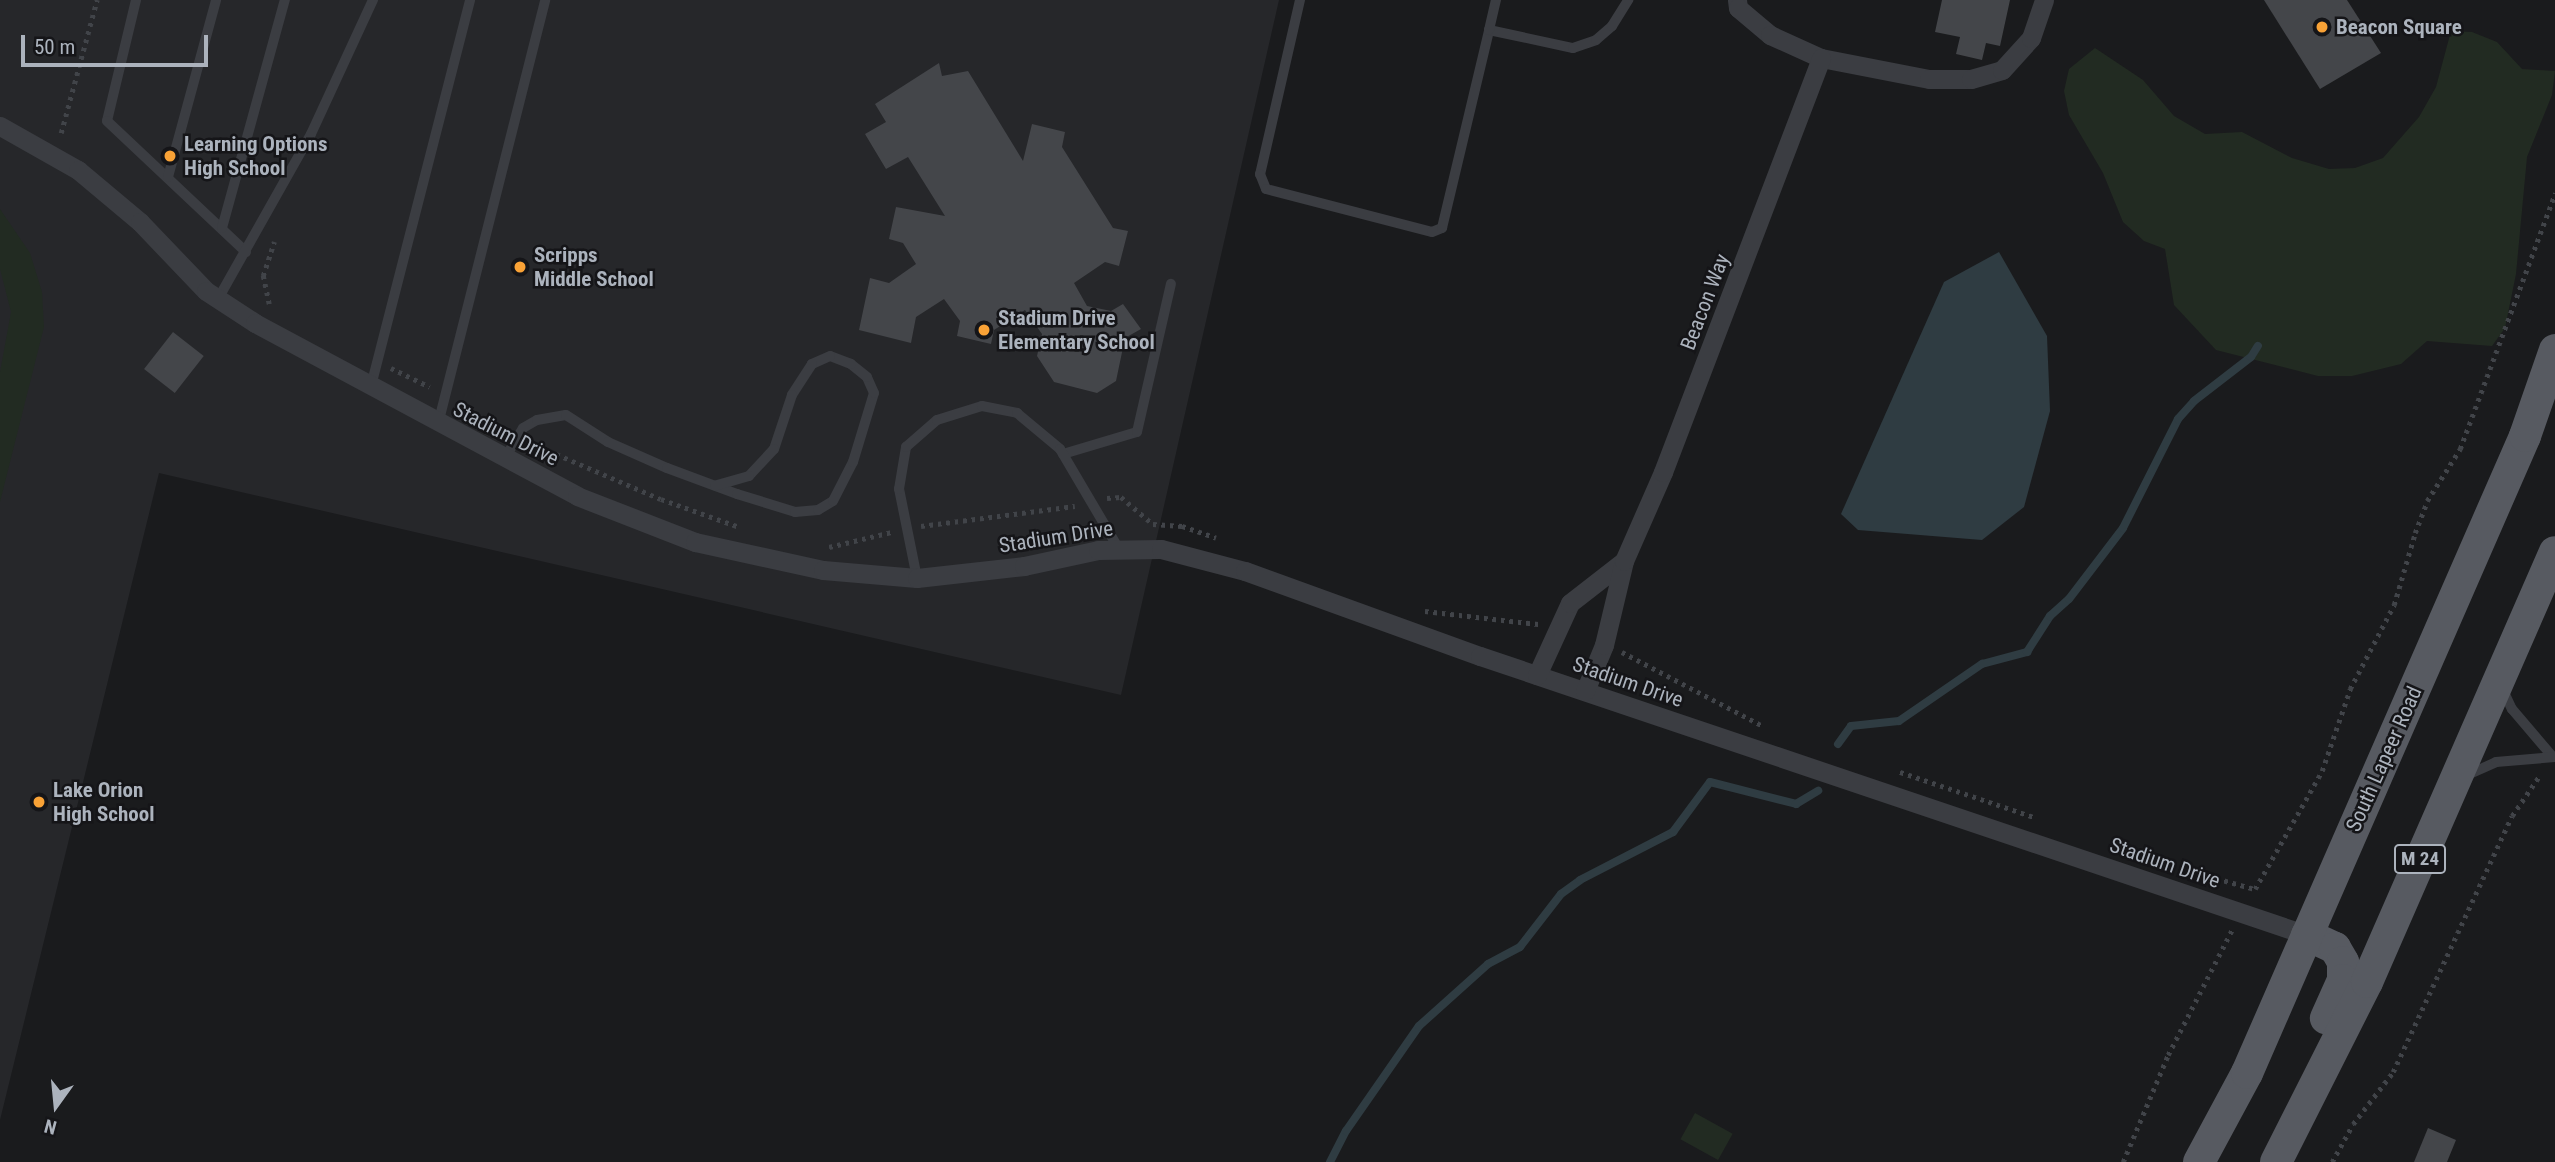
<!DOCTYPE html>
<html>
<head>
<meta charset="utf-8">
<style>
	body { margin:0 }
	#map { position:relative; width:2555px; height:1162px; overflow:hidden; background:#1a1b1d; font-family:"Roboto Condensed",sans-serif }
	div>[style] { position:absolute }
	.built>* { inset:0; background:#26272a }
	.green>* { inset:0; background:#222b22; transform-origin:0 0 }
	.water>* { inset:0; background:#2f3c42 }
	.stream>* { height:8px; margin:-4px; padding:0 4px; transform-origin:4px; border-radius:4px; background:#2f3c42 }
	.building>* { inset:0; background:#44464a; transform-origin:0 0 }
	.path>* { height:4.5px; margin-top:-2.25px; transform-origin:0; background:repeating-linear-gradient(90deg,#414449 0 3.5px,transparent 0 8.5px) }
	.service>* { height:10px; margin:-5px; padding:0 5px; transform-origin:5px; border-radius:5px; background:#3b3d42 }
	.minor>* { height:19px; margin:-9.5px; padding:0 9.5px; transform-origin:9.5px; border-radius:9.5px; background:#3b3d42 }
	.primary>* { height:32px; margin:-16px; padding:0 16px; transform-origin:16px; border-radius:16px; background:#575a61 }
	.dots>* { width:19px; height:19px; translate:-50% -50%; box-sizing:border-box; border:4px solid #151518; border-radius:50% }
	span { translate:-50% -50%; white-space:nowrap; text-align:center; line-height:1.15; -webkit-text-stroke:5px #151518; paint-order:stroke }
	.shield-label span { padding:2px 5px; background:#151518; border:2px solid; border-radius:5px; -webkit-text-stroke-width:0 }
	.shield-label { font-size:19px; color:#acb3bd; font-weight:700 }
	.poi-label { font-size:21px; color:#acb3bd; font-weight:700 }
	.left { translate:0 -50%; text-align:left }
	.street-label { font-size:21px; color:#acb3bd }
	.north { position:absolute; left:21px; top:1071px; width:70px; height:70px; -webkit-text-stroke:5px #151518; paint-order:stroke; rotate:195deg; font-size:19px; font-weight:700; line-height:28px; text-align:center; color:#acb3bd }
	.north::after { content:''; display:block; margin:auto; width:24px; height:32px; background:#acb3bd; clip-path:polygon(50% 0,100% 100%,50% 72%,0 100%) }
	.scale { position:absolute; left:21px; top:35px; width:187px; height:32px; box-sizing:border-box; border:4px solid #acb3bd; border-top:0; padding-left:9px; font-size:21px; line-height:24px; white-space:nowrap; color:#acb3bd; -webkit-text-stroke:5px #151518; paint-order:stroke }
</style>
</head>
<body>
<div id="map">
	<div class="built">
		<i style="clip-path:polygon(0 0,1279px 0,1121px 695px,159px 473px,0 1120px)"></i>
	</div>
	<div class="green">
		<i style="clip-path:polygon(2451px 31px,2472px 32px,2497px 42px,2522px 69px,2555px 71px,2552px 95px,2527px 157px,2516px 274px,2505px 328px,2492px 346px,2427px 341px,2401px 364px,2352px 376px,2318px 376px,2216px 350px,2174px 305px,2165px 249px,2144px 241px,2123px 222px,2103px 173px,2069px 115px,2064px 91px,2069px 69px,2095px 48px,2143px 80px,2174px 116px,2205px 134px,2242px 132px,2292px 158px,2329px 169px,2355px 168px,2383px 158px,2419px 117px,2436px 87px)"></i>
		<i style="clip-path:polygon(0 209px,30px 253px,42px 292px,44px 327px,0 502px,0 372px,11px 312px,0 269px)"></i>
		<i style="left:1695px;top:1113px;width:43px;height:30px;rotate:29deg"></i>
	</div>
	<div class="water">
		<i style="clip-path:polygon(1999px 252px,2047px 336px,2050px 411px,2024px 507px,1982px 540px,1858px 530px,1841px 514px,1944px 282px)"></i>
	</div>
	<div class="stream">
		<i style="left:1838px;top:744px;width:22px;rotate:-54deg"></i>
		<i style="left:1851px;top:726px;width:48px;rotate:-5.9deg"></i>
		<i style="left:1899px;top:721px;width:101px;rotate:-34.5deg"></i>
		<i style="left:1982px;top:664px;width:47px;rotate:-14.9deg"></i>
		<i style="left:2027px;top:652px;width:43px;rotate:-57.4deg"></i>
		<i style="left:2050px;top:616px;width:25px;rotate:-42deg"></i>
		<i style="left:2069px;top:599px;width:89px;rotate:-52.7deg"></i>
		<i style="left:2123px;top:528px;width:122px;rotate:-63.2deg"></i>
		<i style="left:2178px;top:419px;width:24px;rotate:-48deg"></i>
		<i style="left:2194px;top:401px;width:72px;rotate:-37.7deg"></i>
		<i style="left:2251px;top:357px;width:13px;rotate:-58deg"></i>
		<i style="left:1330px;top:1162px;width:35px;rotate:-63deg"></i>
		<i style="left:1346px;top:1131px;width:128px;rotate:-55.2deg"></i>
		<i style="left:1419px;top:1026px;width:93px;rotate:-41.9deg"></i>
		<i style="left:1488px;top:964px;width:36px;rotate:-28deg"></i>
		<i style="left:1520px;top:947px;width:67px;rotate:-52.3deg"></i>
		<i style="left:1561px;top:894px;width:24px;rotate:-36deg"></i>
		<i style="left:1580px;top:880px;width:105px;rotate:-27.3deg"></i>
		<i style="left:1673px;top:832px;width:62px;rotate:-53.5deg"></i>
		<i style="left:1710px;top:782px;width:89px;rotate:14.3deg"></i>
		<i style="left:1796px;top:804px;width:26px;rotate:-31deg"></i>
	</div>
	<div class="building">
		<i style="clip-path:polygon(1942px 0,2010px 0,2000px 46px,1986px 43px,1982px 60px,1956px 54px,1960px 37px,1935px 32px)"></i>
		<i style="clip-path:polygon(2264px 0,2347px 0,2381px 53px,2320px 89px)"></i>
		<i style="clip-path:polygon(939px 63px,942px 76px,968px 71px,1023px 161px,1032px 124px,1065px 132px,1062px 147px,1113px 228px,1128px 231px,1119px 266px,1105px 262px,1074px 283px,1087px 306px,1111px 311px,1123px 304px,1141px 329px,1125px 338px,1116px 381px,1097px 393px,1054px 382px,1037px 356px,1042px 334px,1025px 310px,994px 330px,991px 344px,957px 336px,960px 321px,944px 299px,916px 317px,911px 343px,859px 330px,870px 278px,889px 283px,916px 264px,903px 243px,889px 239px,896px 207px,945px 216px,908px 157px,886px 169px,865px 134px,886px 122px,875px 104px)"></i>
		<i style="left:173px;top:332px;width:39px;height:47px;rotate:38deg"></i>
		<i style="clip-path:polygon(2428px 1128px,2456px 1140px,2447px 1162px,2414px 1162px)"></i>
	</div>
	<div class="path">
		<i style="left:61px;top:133px;width:138px;rotate:-74.9deg"></i>
		<i style="left:269px;top:304px;width:29px;rotate:-102deg"></i>
		<i style="left:263px;top:276px;width:36px;rotate:-72deg"></i>
		<i style="left:391px;top:368px;width:43px;rotate:26deg"></i>
		<i style="left:468px;top:410px;width:40px;rotate:26.6deg"></i>
		<i style="left:533px;top:444px;width:139px;rotate:23.3deg"></i>
		<i style="left:661px;top:499px;width:83px;rotate:19.7deg"></i>
		<i style="left:1107px;top:498px;width:14px;rotate:-4deg"></i>
		<i style="left:1121px;top:497px;width:42px;rotate:40.2deg"></i>
		<i style="left:1153px;top:524px;width:29px;rotate:4deg"></i>
		<i style="left:1182px;top:526px;width:36px;rotate:19deg"></i>
		<i style="left:921px;top:526px;width:155px;rotate:-7.4deg"></i>
		<i style="left:829px;top:547px;width:65px;rotate:-13.4deg"></i>
		<i style="left:1425px;top:611px;width:114px;rotate:6.6deg"></i>
		<i style="left:1622px;top:652px;width:159px;rotate:27.7deg"></i>
		<i style="left:1900px;top:772px;width:141px;rotate:18.6deg"></i>
		<i style="left:2208px;top:876px;width:49px;rotate:15.5deg"></i>
		<i style="left:2255px;top:889px;width:136px;rotate:-60.4deg"></i>
		<i style="left:2322px;top:771px;width:87px;rotate:-71.1deg"></i>
		<i style="left:2350px;top:689px;width:95px;rotate:-62.4deg"></i>
		<i style="left:2394px;top:605px;width:75px;rotate:-73.7deg"></i>
		<i style="left:2415px;top:533px;width:34px;rotate:-69deg"></i>
		<i style="left:2427px;top:501px;width:62px;rotate:-57.6deg"></i>
		<i style="left:2460px;top:449px;width:273px;rotate:-69.6deg"></i>
		<i style="left:2123px;top:1162px;width:116px;rotate:-67.2deg"></i>
		<i style="left:2168px;top:1055px;width:140px;rotate:-62.9deg"></i>
		<i style="left:2332px;top:1162px;width:43px;rotate:-61.1deg"></i>
		<i style="left:2353px;top:1124px;width:66px;rotate:-52.4deg"></i>
		<i style="left:2393px;top:1072px;width:282px;rotate:-65.1deg"></i>
		<i style="left:2512px;top:816px;width:50px;rotate:-55.7deg"></i>
	</div>
	<div class="service">
		<i style="left:136px;top:0;width:124px;rotate:103.5deg"></i>
		<i style="left:107px;top:121px;width:191px;rotate:43.3deg"></i>
		<i style="left:1300px;top:0;width:179px;rotate:102.9deg"></i>
		<i style="left:1260px;top:174px;width:16px;rotate:68deg"></i>
		<i style="left:1266px;top:189px;width:171px;rotate:14.5deg"></i>
		<i style="left:1432px;top:232px;width:11px;rotate:-22deg"></i>
		<i style="left:1442px;top:228px;width:204px;rotate:-76.6deg"></i>
		<i style="left:1489px;top:30px;width:86px;rotate:12.1deg"></i>
		<i style="left:1573px;top:48px;width:24px;rotate:-19deg"></i>
		<i style="left:1596px;top:40px;width:21px;rotate:-41deg"></i>
		<i style="left:1612px;top:26px;width:31px;rotate:-58deg"></i>
		<i style="left:1489px;top:30px;width:31px;rotate:-77deg"></i>
		<i style="left:168px;top:177px;width:183px;rotate:-74.8deg"></i>
		<i style="left:222px;top:228px;width:237px;rotate:-74.6deg"></i>
		<i style="left:218px;top:299px;width:189px;rotate:-60.6deg"></i>
		<i style="left:311px;top:134px;width:148px;rotate:-65.2deg"></i>
		<i style="left:371px;top:386px;width:398px;rotate:-75.6deg"></i>
		<i style="left:438px;top:424px;width:437px;rotate:-75.8deg"></i>
		<i style="left:1063px;top:454px;width:77px;rotate:-16.6deg"></i>
		<i style="left:1137px;top:432px;width:152px;rotate:-77.1deg"></i>
		<i style="left:505px;top:458px;width:35px;rotate:-59deg"></i>
		<i style="left:523px;top:428px;width:16px;rotate:-30deg"></i>
		<i style="left:537px;top:420px;width:29px;rotate:-10deg"></i>
		<i style="left:566px;top:415px;width:50px;rotate:32.7deg"></i>
		<i style="left:608px;top:442px;width:64px;rotate:23.8deg"></i>
		<i style="left:667px;top:468px;width:75px;rotate:20.4deg"></i>
		<i style="left:737px;top:494px;width:61px;rotate:17.2deg"></i>
		<i style="left:795px;top:512px;width:23px;rotate:-5deg"></i>
		<i style="left:818px;top:510px;width:17px;rotate:-31deg"></i>
		<i style="left:833px;top:501px;width:44px;rotate:-62.9deg"></i>
		<i style="left:853px;top:462px;width:72px;rotate:-73.1deg"></i>
		<i style="left:874px;top:393px;width:17px;rotate:-114deg"></i>
		<i style="left:867px;top:377px;width:21px;rotate:-141deg"></i>
		<i style="left:851px;top:364px;width:22px;rotate:-159deg"></i>
		<i style="left:830px;top:356px;width:20px;rotate:156deg"></i>
		<i style="left:812px;top:364px;width:37px;rotate:123deg"></i>
		<i style="left:792px;top:395px;width:57px;rotate:108.4deg"></i>
		<i style="left:774px;top:449px;width:37px;rotate:133deg"></i>
		<i style="left:749px;top:476px;width:35px;rotate:164deg"></i>
		<i style="left:917px;top:578px;width:91px;rotate:-101.4deg"></i>
		<i style="left:899px;top:489px;width:43px;rotate:-80.5deg"></i>
		<i style="left:906px;top:447px;width:41px;rotate:-41.1deg"></i>
		<i style="left:937px;top:420px;width:47px;rotate:-17.3deg"></i>
		<i style="left:982px;top:406px;width:36px;rotate:11deg"></i>
		<i style="left:1017px;top:413px;width:56px;rotate:39.9deg"></i>
		<i style="left:1060px;top:449px;width:116px;rotate:59.5deg"></i>
		<i style="left:2503px;top:690px;width:21px;rotate:65deg"></i>
		<i style="left:2512px;top:709px;width:62px;rotate:49.6deg"></i>
		<i style="left:2465px;top:776px;width:34px;rotate:-24deg"></i>
		<i style="left:2496px;top:762px;width:59px;rotate:-4.8deg"></i>
	</div>
	<div class="minor">
		<i style="left:1737px;top:0;width:8px;rotate:83deg"></i>
		<i style="left:1738px;top:8px;width:42px;rotate:40.2deg"></i>
		<i style="left:1770px;top:35px;width:56px;rotate:24.3deg"></i>
		<i style="left:1821px;top:58px;width:110px;rotate:11deg"></i>
		<i style="left:1929px;top:79px;width:42px"></i>
		<i style="left:1971px;top:79px;width:32px;rotate:-16deg"></i>
		<i style="left:2002px;top:70px;width:43px;rotate:-47.8deg"></i>
		<i style="left:2031px;top:38px;width:40px;rotate:-71.1deg"></i>
		<i style="left:0;top:126px;width:90px;rotate:29.4deg"></i>
		<i style="left:78px;top:170px;width:81px;rotate:40deg"></i>
		<i style="left:140px;top:222px;width:95px;rotate:46.3deg"></i>
		<i style="left:206px;top:291px;width:59px;rotate:33.1deg"></i>
		<i style="left:255px;top:323px;width:366px;rotate:28.2deg"></i>
		<i style="left:577px;top:496px;width:127px;rotate:21.3deg"></i>
		<i style="left:695px;top:542px;width:131px;rotate:12.3deg"></i>
		<i style="left:823px;top:570px;width:94px;rotate:4.9deg"></i>
		<i style="left:917px;top:578px;width:108px;rotate:-6.4deg"></i>
		<i style="left:1024px;top:566px;width:76px;rotate:-12.2deg"></i>
		<i style="left:1098px;top:550px;width:63px;rotate:-0.9deg"></i>
		<i style="left:1161px;top:549px;width:87px;rotate:14.7deg"></i>
		<i style="left:1245px;top:571px;width:250px;rotate:19.9deg"></i>
		<i style="left:1480px;top:656px;width:873px;rotate:18.64deg"></i>
		<i style="left:1537px;top:675px;width:79px;rotate:-65.4deg"></i>
		<i style="left:1570px;top:603px;width:68px;rotate:-37.9deg"></i>
		<i style="left:1585px;top:691px;width:50px;rotate:-67.6deg"></i>
		<i style="left:1604px;top:645px;width:86px;rotate:-76.6deg"></i>
		<i style="left:1624px;top:561px;width:97px;rotate:-66.3deg"></i>
		<i style="left:1663px;top:472px;width:443px;rotate:-69.1deg"></i>
	</div>
	<div class="primary">
		<i style="left:2307px;top:935px;width:31px;rotate:25deg"></i>
		<i style="left:2335px;top:948px;width:16px;rotate:60deg"></i>
		<i style="left:2343px;top:962px;width:18px;rotate:90deg"></i>
		<i style="left:2343px;top:980px;width:42px;rotate:114.1deg"></i>
		<i style="left:2199px;top:1162px;width:101px;rotate:-61.7deg"></i>
		<i style="left:2247px;top:1073px;width:695px;rotate:-66.42deg"></i>
		<i style="left:2525px;top:436px;width:91px;rotate:-70.8deg"></i>
		<i style="left:2276px;top:1162px;width:202px;rotate:-63.2deg"></i>
		<i style="left:2367px;top:982px;width:469px;rotate:-66.4deg"></i>
	</div>
	<div class="dots">
		<i style="left:2322px;top:27px;background:#f9a236"></i>
		<i style="left:170px;top:156px;background:#f9a236"></i>
		<i style="left:520px;top:267px;background:#f9a236"></i>
		<i style="left:984px;top:330px;background:#f9a236"></i>
		<i style="left:39px;top:802px;background:#f9a236"></i>
	</div>
	<div class="shield-label">
		<span style="left:2420px;top:859px">M 24</span>
	</div>
	<div class="poi-label">
		<span class="left" style="left:2336px;top:27px">Beacon Square</span>
		<span class="left" style="left:184px;top:156px">Learning Options<br>High School</span>
		<span class="left" style="left:534px;top:267px">Scripps<br>Middle School</span>
		<span class="left" style="left:998px;top:330px">Stadium Drive<br>Elementary School</span>
		<span class="left" style="left:53px;top:802px">Lake Orion<br>High School</span>
	</div>
	<div class="street-label">
		<span style="left:1705px;top:302px;rotate:-69deg">Beacon Way</span>
		<span style="left:506px;top:434px;rotate:27deg">Stadium Drive</span>
		<span style="left:1056px;top:537px;rotate:-9deg">Stadium Drive</span>
		<span style="left:1628px;top:682px;rotate:19deg">Stadium Drive</span>
		<span style="left:2384px;top:759px;rotate:-66deg">South Lapeer Road</span>
		<span style="left:2165px;top:863px;rotate:19deg">Stadium Drive</span>
	</div>
	<div class="north">N</div>
	<div class="scale">50 m</div>
</div>
</body>
</html>
